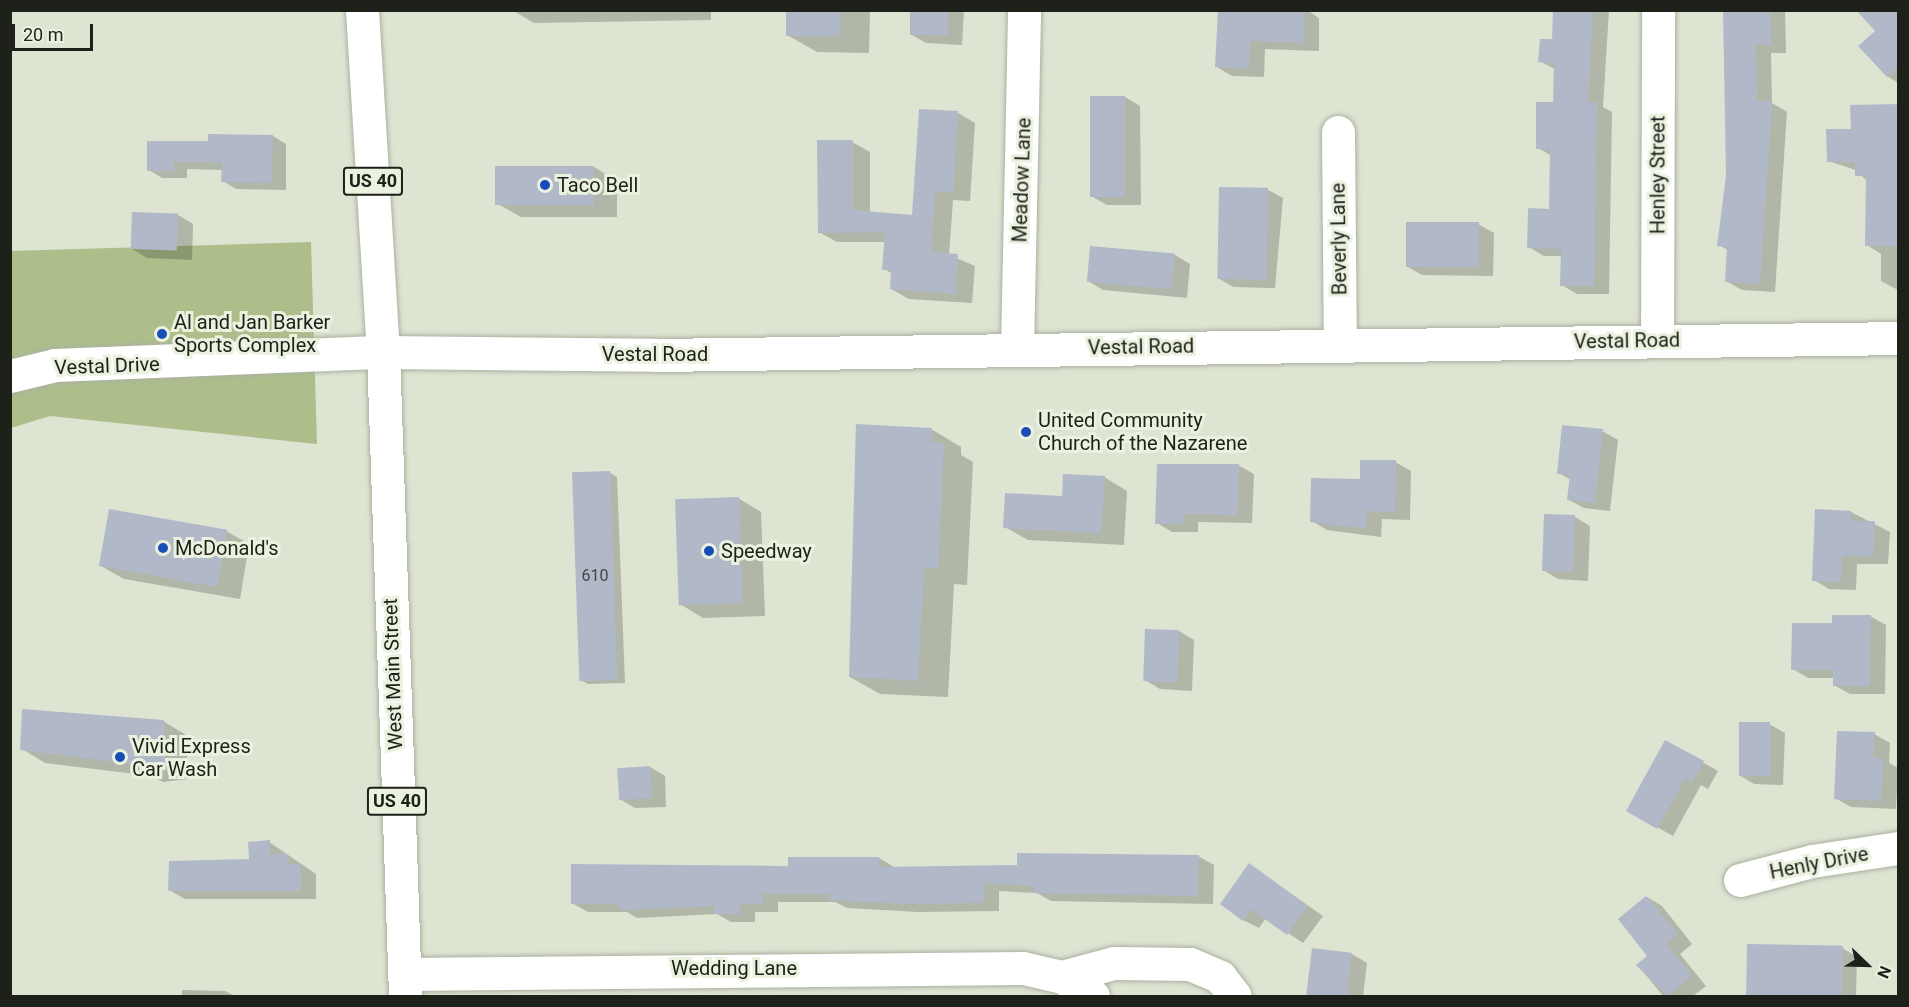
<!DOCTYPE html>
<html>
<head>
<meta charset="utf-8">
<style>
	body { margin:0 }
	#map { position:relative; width:1909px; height:1007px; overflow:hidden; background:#dde4d2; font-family:Roboto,sans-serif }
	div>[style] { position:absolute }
	.green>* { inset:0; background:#adbe8b }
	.shadow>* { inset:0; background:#0003 }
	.building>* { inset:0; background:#b1b9c9; transform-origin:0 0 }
	.roads { filter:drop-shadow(0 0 2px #abb1a1) drop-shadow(0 0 2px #abb1a1) }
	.minor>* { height:33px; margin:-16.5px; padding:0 16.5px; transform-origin:16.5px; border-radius:16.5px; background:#fff }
	.major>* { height:33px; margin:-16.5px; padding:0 16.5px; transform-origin:16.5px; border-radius:16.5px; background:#fff }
	.dots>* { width:16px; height:16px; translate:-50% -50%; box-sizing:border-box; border:3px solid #eaf1df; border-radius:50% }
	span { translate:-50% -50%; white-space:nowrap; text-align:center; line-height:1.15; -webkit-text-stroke:6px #eaf1df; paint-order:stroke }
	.number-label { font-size:16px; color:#434646 }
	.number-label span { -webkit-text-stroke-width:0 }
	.shield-label span { padding:2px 4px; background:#eaf1df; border:2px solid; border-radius:4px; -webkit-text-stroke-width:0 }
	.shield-label { font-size:18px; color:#1e201a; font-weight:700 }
	.street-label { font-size:20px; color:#1e201a }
	.poi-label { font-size:20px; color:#1e201a }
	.left { translate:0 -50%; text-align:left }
	.frame { position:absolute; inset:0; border:12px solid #1e201a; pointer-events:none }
	.north { position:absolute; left:1837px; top:935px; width:60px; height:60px; -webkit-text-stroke:4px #eaf1df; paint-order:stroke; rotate:113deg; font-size:16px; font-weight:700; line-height:24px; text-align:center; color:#1e201a }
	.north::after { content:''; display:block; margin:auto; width:21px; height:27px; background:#1e201a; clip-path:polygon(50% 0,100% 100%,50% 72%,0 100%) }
	.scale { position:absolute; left:12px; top:24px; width:81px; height:27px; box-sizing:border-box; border:3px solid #1e201a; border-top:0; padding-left:8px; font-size:18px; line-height:21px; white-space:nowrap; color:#1e201a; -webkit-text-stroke:4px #eaf1df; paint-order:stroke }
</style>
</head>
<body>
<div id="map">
	<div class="green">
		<i style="clip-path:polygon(311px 242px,317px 444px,50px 416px,11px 428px,10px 251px)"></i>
	</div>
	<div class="shadow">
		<i style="clip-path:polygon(512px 10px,711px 10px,711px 20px,534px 23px)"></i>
		<i style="clip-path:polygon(788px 10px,870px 10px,869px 53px,817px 52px,787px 35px)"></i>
		<i style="clip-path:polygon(912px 10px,964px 10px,962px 45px,926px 43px,910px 34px)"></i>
		<i style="clip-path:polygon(1219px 10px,1307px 10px,1319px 18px,1319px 51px,1265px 49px,1264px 77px,1232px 76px,1217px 67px)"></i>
		<i style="clip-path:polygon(1555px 10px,1609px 10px,1603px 107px,1612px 112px,1609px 294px,1577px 294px,1562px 285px,1562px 256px,1544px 256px,1529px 247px,1551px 210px,1552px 156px,1538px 148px,1554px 103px,1556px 70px,1540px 61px,1553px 41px)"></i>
		<i style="clip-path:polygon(1726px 10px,1785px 10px,1786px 53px,1771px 53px,1772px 103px,1787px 112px,1775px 292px,1742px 290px,1726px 281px,1728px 250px,1719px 245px,1728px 177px)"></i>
		<i style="clip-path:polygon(1898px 10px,1898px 83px,1887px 76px)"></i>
		<i style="clip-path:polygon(1091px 97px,1125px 97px,1140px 106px,1141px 205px,1107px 205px,1091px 196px)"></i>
		<i style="clip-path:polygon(1898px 105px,1898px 289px,1896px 289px,1881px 281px,1881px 254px,1867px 245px,1867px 181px,1856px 170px,1828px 161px,1852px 130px)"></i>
		<i style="clip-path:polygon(958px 113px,975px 123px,970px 201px,953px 200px,949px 255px,975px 266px,972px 303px,909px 299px,891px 289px,892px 273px,884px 269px,886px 242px,837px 242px,819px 232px,852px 142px,870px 152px,870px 213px,913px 216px)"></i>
		<i style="clip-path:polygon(273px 136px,286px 144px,286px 190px,236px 189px,223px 181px,223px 170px,187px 169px,187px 178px,162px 178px,149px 170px,210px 143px)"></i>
		<i style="clip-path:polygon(594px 167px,617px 181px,617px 217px,521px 217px,498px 204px)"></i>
		<i style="clip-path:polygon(1221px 188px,1268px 190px,1283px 198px,1275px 288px,1233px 287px,1218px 278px)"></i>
		<i style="clip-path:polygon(178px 215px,193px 224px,192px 260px,147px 258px,132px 249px)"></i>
		<i style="clip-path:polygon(1478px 224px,1494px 233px,1493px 276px,1422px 275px,1406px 266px)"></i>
		<i style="clip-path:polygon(1175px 255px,1190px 264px,1187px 298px,1103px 290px,1088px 281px)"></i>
		<i style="clip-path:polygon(931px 429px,961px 447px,961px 455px,973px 462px,967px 585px,954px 584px,948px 697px,880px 694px,850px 677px)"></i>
		<i style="clip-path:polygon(1602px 431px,1618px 440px,1610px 511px,1584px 508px,1569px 500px,1571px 480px,1559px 473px)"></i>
		<i style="clip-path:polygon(1395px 462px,1411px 471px,1410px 520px,1382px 519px,1381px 537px,1327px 530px,1312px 521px,1361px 480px)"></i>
		<i style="clip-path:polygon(1238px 465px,1254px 474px,1252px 523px,1198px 522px,1198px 532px,1172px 532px,1157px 523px)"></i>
		<i style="clip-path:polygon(610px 473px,617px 477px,625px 683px,588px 684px,581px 680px)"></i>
		<i style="clip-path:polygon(1104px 477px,1127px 491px,1124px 545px,1028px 540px,1005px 527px)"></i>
		<i style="clip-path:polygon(738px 498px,761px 512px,765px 616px,703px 618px,680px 604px)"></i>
		<i style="clip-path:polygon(1851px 512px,1890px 532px,1888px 564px,1857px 564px,1856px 590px,1829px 589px,1814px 580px)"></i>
		<i style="clip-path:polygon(1575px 517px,1590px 526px,1588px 581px,1558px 579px,1543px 570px)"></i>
		<i style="clip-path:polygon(226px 531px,249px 544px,240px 599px,124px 579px,101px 566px)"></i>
		<i style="clip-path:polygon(1870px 616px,1886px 625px,1885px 694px,1850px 694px,1834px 685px,1834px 678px,1808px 678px,1793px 669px,1833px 625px)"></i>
		<i style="clip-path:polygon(1179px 631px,1194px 640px,1192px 691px,1160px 689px,1145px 680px)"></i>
		<i style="clip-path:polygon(163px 721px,186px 735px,188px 779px,163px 782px,152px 776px,45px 763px,22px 749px)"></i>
		<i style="clip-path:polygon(1769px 724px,1785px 733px,1783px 785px,1754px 784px,1739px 775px)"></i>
		<i style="clip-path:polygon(1874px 734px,1890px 743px,1889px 763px,1898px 768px,1896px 809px,1851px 807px,1835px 798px)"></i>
		<i style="clip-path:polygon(1666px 742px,1718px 771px,1708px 789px,1701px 785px,1673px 836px,1628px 811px)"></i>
		<i style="clip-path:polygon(650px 767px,665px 776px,666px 807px,635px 808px,620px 799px)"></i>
		<i style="clip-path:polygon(269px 842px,316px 874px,316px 899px,185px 899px,169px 890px,251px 861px)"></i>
		<i style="clip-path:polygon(1198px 856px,1214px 865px,1213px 904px,1051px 901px,1037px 893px,999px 891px,999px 911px,918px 912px,847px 908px,835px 902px,778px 902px,778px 912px,755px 912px,755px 922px,731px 922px,717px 914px,637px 918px,627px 912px,588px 912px,572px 903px,879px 858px,894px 867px,1018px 867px)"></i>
		<i style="clip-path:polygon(1250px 865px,1323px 916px,1303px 943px,1266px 918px,1259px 928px,1243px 920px)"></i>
		<i style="clip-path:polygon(1647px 897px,1662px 906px,1692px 944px,1680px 954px,1706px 986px,1693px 996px,1663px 996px,1638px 965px,1649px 956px)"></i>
		<i style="clip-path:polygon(1749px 945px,1842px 948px,1857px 957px,1856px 996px,1747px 996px)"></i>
		<i style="clip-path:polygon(1313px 950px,1352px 954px,1367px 963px,1363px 996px,1308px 996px)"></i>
		<i style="clip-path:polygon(182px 990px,225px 991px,235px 996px,182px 996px)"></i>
	</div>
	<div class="building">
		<i style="left:786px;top:10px;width:54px;height:26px"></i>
		<i style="left:910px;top:10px;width:38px;height:25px"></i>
		<i style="clip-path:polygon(1218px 10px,1304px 10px,1304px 43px,1250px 41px,1249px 69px,1215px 67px)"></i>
		<i style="clip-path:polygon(1553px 10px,1593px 10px,1588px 102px,1597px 102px,1594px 286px,1560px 286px,1561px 249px,1527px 248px,1528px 208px,1549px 209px,1550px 149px,1536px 149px,1536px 102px,1553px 102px,1554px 63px,1538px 62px,1540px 39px,1552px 39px)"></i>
		<i style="clip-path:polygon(1723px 10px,1770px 10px,1771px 45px,1756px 45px,1757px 101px,1772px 101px,1760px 284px,1725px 282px,1727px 247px,1717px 246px,1726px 176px)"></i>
		<i style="clip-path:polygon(1856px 10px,1899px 10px,1899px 66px,1887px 77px,1858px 46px,1875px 31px)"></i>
		<i style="left:1090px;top:96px;width:35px;height:101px"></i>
		<i style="clip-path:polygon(1899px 104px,1899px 246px,1865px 246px,1866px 176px,1855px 176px,1855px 162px,1827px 162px,1826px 129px,1851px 129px,1850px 105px)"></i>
		<i style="clip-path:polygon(919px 109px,958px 111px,953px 192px,935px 191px,931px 252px,958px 254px,955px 294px,890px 289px,891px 270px,882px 270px,885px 232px,818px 233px,817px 140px,853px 140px,853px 210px,912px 215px)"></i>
		<i style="clip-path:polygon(208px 134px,273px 135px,272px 183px,221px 182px,222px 163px,174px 162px,174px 171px,147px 171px,147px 141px,208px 141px)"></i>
		<i style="left:495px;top:166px;width:99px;height:39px"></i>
		<i style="left:1219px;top:187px;width:49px;height:92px;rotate:1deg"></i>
		<i style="left:132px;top:212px;width:46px;height:37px;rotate:2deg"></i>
		<i style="left:1406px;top:222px;width:73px;height:45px"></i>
		<i style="left:1090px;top:246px;width:85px;height:36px;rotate:5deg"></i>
		<i style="clip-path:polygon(856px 424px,932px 428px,931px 442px,944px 443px,938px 568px,924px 568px,918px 681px,849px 677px)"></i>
		<i style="clip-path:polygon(1562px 425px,1603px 429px,1595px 503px,1567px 500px,1570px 475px,1557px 474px)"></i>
		<i style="clip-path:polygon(1360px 460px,1396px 460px,1395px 512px,1367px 511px,1366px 529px,1310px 522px,1311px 478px,1360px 479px)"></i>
		<i style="clip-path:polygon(1157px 464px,1239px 464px,1237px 515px,1183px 514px,1183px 524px,1155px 524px)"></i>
		<i style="left:610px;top:471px;width:209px;height:38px;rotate:88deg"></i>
		<i style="clip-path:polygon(1063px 474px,1105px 476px,1101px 533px,1003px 528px,1005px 493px,1062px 496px)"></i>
		<i style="left:739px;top:497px;width:106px;height:64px;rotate:88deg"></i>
		<i style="left:109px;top:509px;width:120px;height:58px;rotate:10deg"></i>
		<i style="clip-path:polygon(1815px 509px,1851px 511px,1851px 521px,1875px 521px,1873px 556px,1842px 556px,1841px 582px,1812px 581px)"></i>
		<i style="left:1544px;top:514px;width:31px;height:57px;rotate:2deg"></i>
		<i style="clip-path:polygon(1832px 615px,1871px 615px,1870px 686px,1833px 686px,1833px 670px,1791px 670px,1792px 623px,1832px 623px)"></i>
		<i style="left:1145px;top:629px;width:34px;height:52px;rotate:2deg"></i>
		<i style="clip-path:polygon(22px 709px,164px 720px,165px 766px,139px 770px,139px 765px,20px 750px)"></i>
		<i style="left:1739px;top:722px;width:31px;height:54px"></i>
		<i style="clip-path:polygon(1837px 731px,1875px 732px,1873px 757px,1883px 758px,1881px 801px,1834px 799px)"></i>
		<i style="clip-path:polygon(1665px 740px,1704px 761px,1692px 782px,1685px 778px,1657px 829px,1626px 811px)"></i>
		<i style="left:650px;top:766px;width:32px;height:33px;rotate:86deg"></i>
		<i style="clip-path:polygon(270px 840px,270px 854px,287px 854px,288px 864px,301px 864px,301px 891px,168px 891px,169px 861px,249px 859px,248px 842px)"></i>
		<i style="clip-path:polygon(1017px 853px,1199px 855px,1198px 896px,1034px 893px,1034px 886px,984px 883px,984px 903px,902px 904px,830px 900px,830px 894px,763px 894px,763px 904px,740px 904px,740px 914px,714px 914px,714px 906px,620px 910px,620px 904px,571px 904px,571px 864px,788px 866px,788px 857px,879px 857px,879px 867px,1017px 865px)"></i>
		<i style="clip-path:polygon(1249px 863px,1308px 906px,1287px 935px,1251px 909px,1243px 921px,1220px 904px)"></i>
		<i style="clip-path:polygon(1646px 896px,1678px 934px,1666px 944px,1692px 976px,1667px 996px,1636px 965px,1647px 956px,1618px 919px)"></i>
		<i style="left:1747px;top:944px;width:96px;height:52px;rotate:1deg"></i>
		<i style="left:1312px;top:948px;width:40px;height:48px;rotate:7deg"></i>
	</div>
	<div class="roads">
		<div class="minor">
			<i style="left:1338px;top:132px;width:213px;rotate:89.5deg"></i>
			<i style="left:1657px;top:340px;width:330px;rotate:-89.8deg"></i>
			<i style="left:1017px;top:349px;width:339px;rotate:-88.8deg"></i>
			<i style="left:10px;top:376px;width:46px;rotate:-13.7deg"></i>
			<i style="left:55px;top:365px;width:328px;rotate:-2.3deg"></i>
			<i style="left:383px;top:352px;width:273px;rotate:0.6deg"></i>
			<i style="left:656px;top:355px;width:1242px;rotate:-0.78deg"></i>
			<i style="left:1740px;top:880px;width:74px;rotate:-14.8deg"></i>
			<i style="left:1812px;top:861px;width:87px;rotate:-8.6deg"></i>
			<i style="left:404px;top:974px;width:619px;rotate:-0.56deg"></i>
			<i style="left:1023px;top:968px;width:40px;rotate:13deg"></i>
			<i style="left:1093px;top:996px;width:36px;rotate:-148deg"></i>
			<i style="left:1062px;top:977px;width:54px;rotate:-15.1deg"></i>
			<i style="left:1114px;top:963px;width:76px;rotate:0.8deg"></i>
			<i style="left:1190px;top:964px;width:33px;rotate:23deg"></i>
			<i style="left:1220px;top:977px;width:24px;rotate:52deg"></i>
		</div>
		<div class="major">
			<i style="left:362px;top:10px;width:343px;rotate:86.5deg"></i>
			<i style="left:383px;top:352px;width:644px;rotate:88.04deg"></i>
		</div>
	</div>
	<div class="dots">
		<i style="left:545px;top:185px;background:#184db9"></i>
		<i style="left:162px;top:334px;background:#184db9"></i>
		<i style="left:1026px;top:432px;background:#184db9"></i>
		<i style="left:163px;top:548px;background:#184db9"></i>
		<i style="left:709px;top:551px;background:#184db9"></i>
		<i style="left:120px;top:757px;background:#184db9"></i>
	</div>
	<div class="number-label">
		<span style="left:595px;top:576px">610</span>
	</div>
	<div class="shield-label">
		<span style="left:373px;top:181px">US 40</span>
		<span style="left:397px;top:801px">US 40</span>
	</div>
	<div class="street-label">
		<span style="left:1658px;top:175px;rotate:-90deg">Henley Street</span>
		<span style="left:1022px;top:180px;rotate:-88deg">Meadow Lane</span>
		<span style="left:1339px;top:239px;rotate:-91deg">Beverly Lane</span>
		<span style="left:1627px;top:341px;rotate:-1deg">Vestal Road</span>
		<span style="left:1141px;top:347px;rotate:-1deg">Vestal Road</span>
		<span style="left:655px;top:354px">Vestal Road</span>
		<span style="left:107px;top:366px;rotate:-2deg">Vestal Drive</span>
		<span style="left:393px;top:674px;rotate:-92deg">West Main Street</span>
		<span style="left:1819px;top:863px;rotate:-11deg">Henly Drive</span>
		<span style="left:734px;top:968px">Wedding Lane</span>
	</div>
	<div class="poi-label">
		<span class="left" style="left:557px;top:185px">Taco Bell</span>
		<span class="left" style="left:174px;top:334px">Al and Jan Barker<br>Sports Complex</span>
		<span class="left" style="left:1038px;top:432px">United Community<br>Church of the Nazarene</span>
		<span class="left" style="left:175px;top:548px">McDonald's</span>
		<span class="left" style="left:721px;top:551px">Speedway</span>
		<span class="left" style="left:132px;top:758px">Vivid Express<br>Car Wash</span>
	</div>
	<div class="frame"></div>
	<div class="north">N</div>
	<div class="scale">20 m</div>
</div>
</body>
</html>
